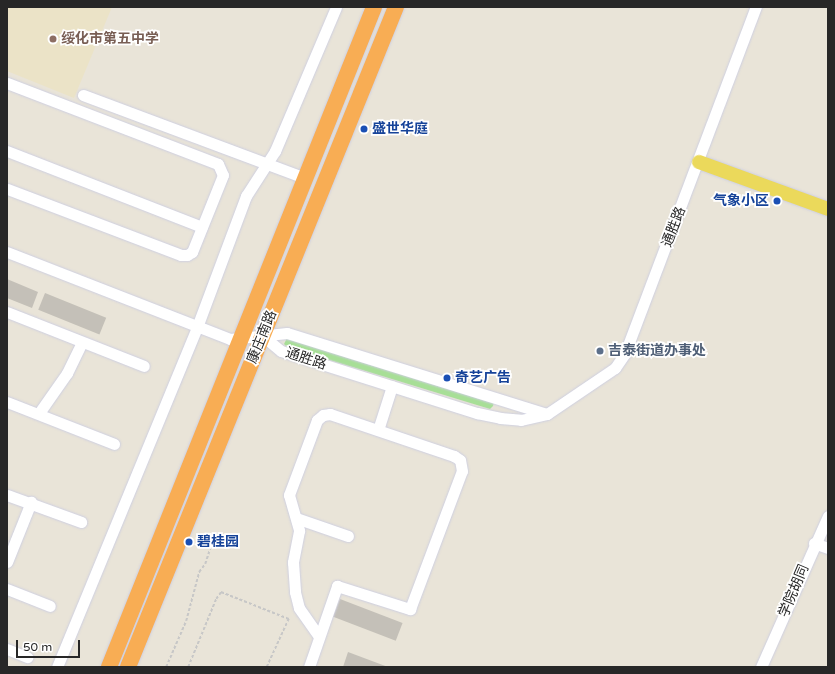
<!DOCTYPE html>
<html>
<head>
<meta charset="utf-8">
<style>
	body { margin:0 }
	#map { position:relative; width:835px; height:674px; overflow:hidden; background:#e9e4d8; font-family:"Varela Round","Noto Sans SC",sans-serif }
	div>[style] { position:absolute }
	.education>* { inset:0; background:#ebe3c7 }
	.green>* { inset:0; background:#a7df96 }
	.building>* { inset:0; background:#c4c0b8; transform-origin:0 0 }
	.path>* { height:1.5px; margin-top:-0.75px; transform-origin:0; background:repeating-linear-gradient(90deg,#c7c7c7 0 3px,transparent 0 5px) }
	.roads { filter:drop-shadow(0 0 1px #cecfe0) drop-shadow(0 0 1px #cecfe0) }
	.minor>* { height:11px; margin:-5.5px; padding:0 5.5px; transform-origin:5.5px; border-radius:5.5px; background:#fff }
	.major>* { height:14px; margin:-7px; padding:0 7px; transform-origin:7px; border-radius:7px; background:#ebd95b }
	.highway>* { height:16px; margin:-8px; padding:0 8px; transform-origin:8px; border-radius:8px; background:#f8ad54 }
	.dots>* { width:11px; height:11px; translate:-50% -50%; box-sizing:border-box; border:2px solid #fff; border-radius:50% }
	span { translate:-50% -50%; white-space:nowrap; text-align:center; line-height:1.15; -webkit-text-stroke:3.5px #fff; paint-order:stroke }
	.education-label { font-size:14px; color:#785e54; font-weight:700 }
	.left { translate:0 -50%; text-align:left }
	.transit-label { font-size:14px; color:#164399; font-weight:700 }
	.right { translate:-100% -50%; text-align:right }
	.street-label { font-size:14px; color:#272727 }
	.service-label { font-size:14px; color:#4e5e75; font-weight:700 }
	.frame { position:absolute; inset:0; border:8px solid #272727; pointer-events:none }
	.scale { position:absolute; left:16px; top:640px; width:64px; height:18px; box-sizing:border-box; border:2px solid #272727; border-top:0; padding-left:5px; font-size:12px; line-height:14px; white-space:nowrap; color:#272727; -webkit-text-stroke:3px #fff; paint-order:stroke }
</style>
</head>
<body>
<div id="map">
	<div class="education">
		<i style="clip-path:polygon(7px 7px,112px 7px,74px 98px,7px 71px)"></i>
	</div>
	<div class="green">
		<i style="clip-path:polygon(287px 338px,494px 402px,493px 406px,490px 409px,287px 347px,284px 344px)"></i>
	</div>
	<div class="building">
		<i style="clip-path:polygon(7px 279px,38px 292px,32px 308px,7px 298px)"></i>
		<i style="left:45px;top:293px;width:66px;height:18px;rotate:22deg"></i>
		<i style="left:340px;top:599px;width:67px;height:19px;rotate:21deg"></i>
		<i style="clip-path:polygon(348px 652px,388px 667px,343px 667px)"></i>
	</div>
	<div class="path">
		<i style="left:166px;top:667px;width:50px;rotate:-66.5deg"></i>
		<i style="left:186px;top:621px;width:51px;rotate:-75.1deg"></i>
		<i style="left:199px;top:572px;width:10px;rotate:-53deg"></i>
		<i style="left:205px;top:564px;width:26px;rotate:-72deg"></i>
		<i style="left:188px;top:667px;width:74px;rotate:-67.6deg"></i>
		<i style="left:216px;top:599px;width:9px;rotate:-54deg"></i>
		<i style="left:221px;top:592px;width:73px;rotate:21.7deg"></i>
		<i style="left:289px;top:619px;width:53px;rotate:114.6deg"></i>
	</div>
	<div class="roads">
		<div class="minor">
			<i style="left:7px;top:83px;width:226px;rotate:21deg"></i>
			<i style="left:218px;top:164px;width:12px;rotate:66deg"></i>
			<i style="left:223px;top:175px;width:83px;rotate:111.9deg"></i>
			<i style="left:192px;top:252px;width:6px;rotate:149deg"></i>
			<i style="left:187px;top:255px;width:6px;rotate:180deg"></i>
			<i style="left:181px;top:255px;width:186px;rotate:-159.2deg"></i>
			<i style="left:83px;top:95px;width:237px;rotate:20.5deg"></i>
			<i style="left:7px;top:151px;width:209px;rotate:21.3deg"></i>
			<i style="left:7px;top:252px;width:239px;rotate:21.3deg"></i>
			<i style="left:230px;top:339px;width:57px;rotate:-6deg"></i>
			<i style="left:287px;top:333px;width:272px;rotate:17.3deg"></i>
			<i style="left:7px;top:312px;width:147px;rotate:21.5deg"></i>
			<i style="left:263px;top:336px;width:23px;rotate:40deg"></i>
			<i style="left:281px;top:351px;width:206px;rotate:17.6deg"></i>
			<i style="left:477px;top:413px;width:24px;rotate:12deg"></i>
			<i style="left:500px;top:418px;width:21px;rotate:5deg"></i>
			<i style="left:521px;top:420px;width:27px;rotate:-13deg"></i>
			<i style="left:547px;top:414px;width:82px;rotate:-34.1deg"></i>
			<i style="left:615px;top:368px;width:18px;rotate:-56deg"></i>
			<i style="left:625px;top:353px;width:370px;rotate:-69.3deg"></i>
			<i style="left:7px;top:402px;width:115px;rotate:21.4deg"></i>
			<i style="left:39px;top:413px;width:49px;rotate:-55deg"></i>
			<i style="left:67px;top:373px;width:34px;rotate:-64deg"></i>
			<i style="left:378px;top:430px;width:46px;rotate:-72.3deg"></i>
			<i style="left:7px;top:495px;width:79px;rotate:20deg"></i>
			<i style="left:296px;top:518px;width:55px;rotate:19.1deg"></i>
			<i style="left:814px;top:543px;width:15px;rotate:20deg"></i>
			<i style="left:7px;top:562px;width:65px;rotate:-68.2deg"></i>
			<i style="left:7px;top:589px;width:46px;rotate:21.6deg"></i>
			<i style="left:7px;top:649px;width:22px;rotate:22deg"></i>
			<i style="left:57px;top:667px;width:368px;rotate:-67.6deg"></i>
			<i style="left:197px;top:327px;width:140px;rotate:-69.5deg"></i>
			<i style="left:246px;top:196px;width:54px;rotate:-57.2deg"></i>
			<i style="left:275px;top:151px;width:156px;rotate:-67deg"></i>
			<i style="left:309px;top:667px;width:86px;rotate:-70.9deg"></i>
			<i style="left:337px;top:586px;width:77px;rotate:17.5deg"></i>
			<i style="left:410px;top:609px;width:147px;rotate:-69.4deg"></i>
			<i style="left:462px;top:471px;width:11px;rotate:-100deg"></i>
			<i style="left:460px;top:460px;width:7px;rotate:-146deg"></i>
			<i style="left:454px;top:456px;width:131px;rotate:-161.3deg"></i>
			<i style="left:330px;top:414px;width:7px;rotate:172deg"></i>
			<i style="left:323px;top:415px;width:8px;rotate:140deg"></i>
			<i style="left:317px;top:420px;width:80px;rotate:110.5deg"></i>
			<i style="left:289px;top:495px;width:37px;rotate:74deg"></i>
			<i style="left:299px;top:531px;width:32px;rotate:101deg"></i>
			<i style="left:293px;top:562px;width:30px;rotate:86deg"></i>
			<i style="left:295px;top:592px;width:16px;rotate:76deg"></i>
			<i style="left:299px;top:608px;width:35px;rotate:55deg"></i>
			<i style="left:761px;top:667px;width:165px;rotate:-66.1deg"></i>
		</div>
		<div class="major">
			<i style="left:699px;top:162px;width:137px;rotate:20deg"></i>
		</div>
		<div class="highway">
			<i style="left:109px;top:667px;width:711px;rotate:-68.12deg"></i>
			<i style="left:128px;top:667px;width:712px;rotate:-67.9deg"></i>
		</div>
	</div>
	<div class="dots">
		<i style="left:53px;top:39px;background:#8d6e63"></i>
		<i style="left:364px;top:129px;background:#1a4fb4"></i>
		<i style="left:777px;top:201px;background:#1a4fb4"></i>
		<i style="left:600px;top:351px;background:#5c6f8a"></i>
		<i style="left:447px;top:378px;background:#1a4fb4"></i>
		<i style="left:189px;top:542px;background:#1a4fb4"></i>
	</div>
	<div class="education-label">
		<span class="left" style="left:61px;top:39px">绥化市第五中学</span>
	</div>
	<div class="transit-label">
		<span class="left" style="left:372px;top:129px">盛世华庭</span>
		<span class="right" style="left:769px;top:201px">气象小区</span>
		<span class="left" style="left:455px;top:378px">奇艺广告</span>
		<span class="left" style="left:197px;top:542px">碧桂园</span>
	</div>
	<div class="street-label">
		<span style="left:674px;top:227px;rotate:-69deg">通胜路</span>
		<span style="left:262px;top:337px;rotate:-68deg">康庄南路</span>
		<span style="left:306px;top:359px;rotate:18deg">通胜路</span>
		<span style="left:794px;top:591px;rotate:-67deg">学院胡同</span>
	</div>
	<div class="service-label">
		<span class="left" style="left:608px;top:351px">吉泰街道办事处</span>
	</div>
	<div class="frame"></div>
	<div class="scale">50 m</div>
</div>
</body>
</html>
